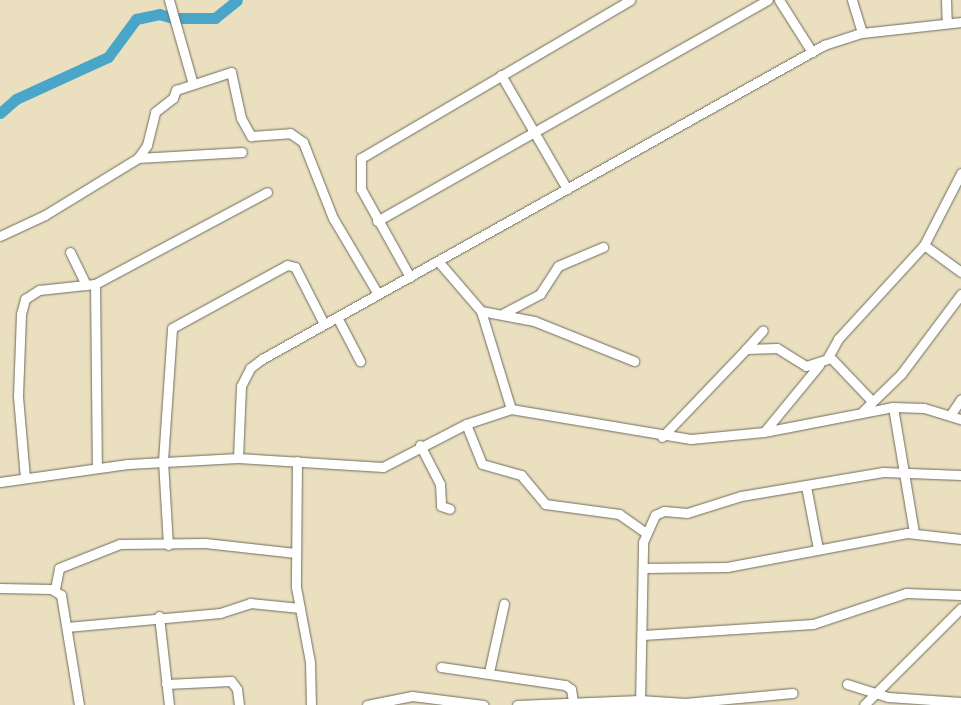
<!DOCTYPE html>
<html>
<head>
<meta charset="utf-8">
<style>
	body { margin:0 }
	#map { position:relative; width:961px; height:705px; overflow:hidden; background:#eae0bf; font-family:Mali,sans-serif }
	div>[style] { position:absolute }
	.river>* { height:11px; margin:-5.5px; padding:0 5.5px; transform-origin:5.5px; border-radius:5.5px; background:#49a6c8 }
	.roads { filter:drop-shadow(0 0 1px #6e6a5f) drop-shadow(0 0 1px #6e6a5f) }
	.minor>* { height:9px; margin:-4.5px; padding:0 4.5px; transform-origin:4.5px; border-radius:4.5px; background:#fff }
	span { translate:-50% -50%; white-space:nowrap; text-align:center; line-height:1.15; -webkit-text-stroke:5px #f6f6f2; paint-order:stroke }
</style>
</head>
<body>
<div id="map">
	<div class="river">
		<i style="left:180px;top:18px;width:35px"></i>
		<i style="left:215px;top:18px;width:28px;rotate:-39deg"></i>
		<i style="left:0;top:113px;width:21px;rotate:-41deg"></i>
		<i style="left:16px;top:99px;width:101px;rotate:-24.5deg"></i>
		<i style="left:108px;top:57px;width:47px;rotate:-53.6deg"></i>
		<i style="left:136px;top:19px;width:24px;rotate:-12deg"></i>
		<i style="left:159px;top:14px;width:15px;rotate:16deg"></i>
	</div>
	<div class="roads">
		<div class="minor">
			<i style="left:169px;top:0;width:87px;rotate:74.1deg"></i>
			<i style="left:779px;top:0;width:62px;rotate:57.6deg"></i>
			<i style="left:852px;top:0;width:34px;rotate:73deg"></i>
			<i style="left:946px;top:0;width:23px;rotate:88deg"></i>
			<i style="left:501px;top:75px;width:132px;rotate:59.9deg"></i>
			<i style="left:138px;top:158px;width:104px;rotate:-3.3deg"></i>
			<i style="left:377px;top:221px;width:449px;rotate:-29.5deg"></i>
			<i style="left:0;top:236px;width:50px;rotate:-25deg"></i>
			<i style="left:45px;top:215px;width:109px;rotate:-31.5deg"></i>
			<i style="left:138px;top:158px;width:16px;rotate:-55deg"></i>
			<i style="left:147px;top:145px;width:34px;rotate:-76deg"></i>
			<i style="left:155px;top:112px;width:23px;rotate:-38deg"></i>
			<i style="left:173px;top:98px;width:9px;rotate:-69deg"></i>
			<i style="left:176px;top:90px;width:58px;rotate:-18.1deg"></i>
			<i style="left:231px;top:72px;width:47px;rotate:77.7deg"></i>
			<i style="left:241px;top:118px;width:21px;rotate:61deg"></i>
			<i style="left:251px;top:136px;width:39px;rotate:-4deg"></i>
			<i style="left:290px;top:133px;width:16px;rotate:35deg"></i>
			<i style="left:303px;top:142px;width:82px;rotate:68.5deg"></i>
			<i style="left:333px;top:218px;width:88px;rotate:59.4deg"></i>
			<i style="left:924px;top:245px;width:46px;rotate:36.1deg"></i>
			<i style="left:70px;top:252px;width:37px;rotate:64deg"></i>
			<i style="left:438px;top:261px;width:66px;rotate:49.3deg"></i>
			<i style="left:481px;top:311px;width:102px;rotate:73deg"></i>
			<i style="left:410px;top:277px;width:101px;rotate:-119.1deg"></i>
			<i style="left:361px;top:189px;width:31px;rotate:-90deg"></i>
			<i style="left:361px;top:158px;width:312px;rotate:-30.4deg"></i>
			<i style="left:95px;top:284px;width:195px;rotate:-28.1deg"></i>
			<i style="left:481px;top:311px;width:54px;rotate:10.7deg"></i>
			<i style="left:534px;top:321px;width:108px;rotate:21.8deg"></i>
			<i style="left:504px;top:313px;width:41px;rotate:-27.8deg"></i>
			<i style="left:540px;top:294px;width:33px;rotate:-57deg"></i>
			<i style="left:558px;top:266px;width:49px;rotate:-22.9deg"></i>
			<i style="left:337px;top:317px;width:50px;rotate:62.4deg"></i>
			<i style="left:746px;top:349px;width:25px;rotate:-48deg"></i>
			<i style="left:829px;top:356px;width:61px;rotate:46.3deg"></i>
			<i style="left:893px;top:407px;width:127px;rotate:80.5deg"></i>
			<i style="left:863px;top:411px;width:53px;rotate:-44.2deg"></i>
			<i style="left:901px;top:374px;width:100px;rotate:-53.1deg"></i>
			<i style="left:951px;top:414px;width:18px;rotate:-56deg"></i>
			<i style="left:466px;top:424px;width:43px;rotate:68.2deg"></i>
			<i style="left:482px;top:464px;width:41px;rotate:15.8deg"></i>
			<i style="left:521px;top:475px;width:38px;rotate:50deg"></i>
			<i style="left:545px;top:504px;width:75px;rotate:7.7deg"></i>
			<i style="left:619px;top:514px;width:32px;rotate:35deg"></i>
			<i style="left:764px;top:432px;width:87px;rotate:-50.6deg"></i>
			<i style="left:662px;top:437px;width:122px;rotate:-46.3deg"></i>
			<i style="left:746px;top:349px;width:31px;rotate:-2deg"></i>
			<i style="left:777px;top:348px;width:34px;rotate:32deg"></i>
			<i style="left:806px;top:366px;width:22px;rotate:-18deg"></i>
			<i style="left:827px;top:359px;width:23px;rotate:-61deg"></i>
			<i style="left:838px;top:339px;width:127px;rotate:-47.5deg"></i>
			<i style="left:924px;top:245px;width:81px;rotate:-62.8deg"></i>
			<i style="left:420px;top:445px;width:44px;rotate:62.9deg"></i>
			<i style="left:440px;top:484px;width:22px;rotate:87deg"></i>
			<i style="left:441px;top:506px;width:9px;rotate:18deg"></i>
			<i style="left:238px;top:458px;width:72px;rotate:-87.6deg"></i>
			<i style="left:241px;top:386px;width:20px;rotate:-63deg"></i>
			<i style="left:250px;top:368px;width:15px;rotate:-37deg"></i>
			<i style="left:262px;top:359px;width:644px;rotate:-29.19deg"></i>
			<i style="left:824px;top:45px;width:40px;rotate:-18deg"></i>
			<i style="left:862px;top:33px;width:100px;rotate:-6.3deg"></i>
			<i style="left:297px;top:461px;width:126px;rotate:90.5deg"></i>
			<i style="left:296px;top:587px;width:76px;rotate:79.4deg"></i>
			<i style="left:310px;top:662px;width:43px;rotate:88.7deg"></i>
			<i style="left:25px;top:478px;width:82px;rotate:-94.9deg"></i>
			<i style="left:18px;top:396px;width:82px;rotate:-87.9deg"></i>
			<i style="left:21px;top:314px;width:16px;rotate:-75deg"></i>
			<i style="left:25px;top:299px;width:17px;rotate:-33deg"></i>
			<i style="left:39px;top:290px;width:56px;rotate:-6.1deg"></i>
			<i style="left:95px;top:284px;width:183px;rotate:89.4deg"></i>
			<i style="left:0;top:482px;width:129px;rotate:-8deg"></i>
			<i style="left:128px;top:464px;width:110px;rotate:-3.1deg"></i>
			<i style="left:238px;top:458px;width:145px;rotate:3.6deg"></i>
			<i style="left:383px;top:467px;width:93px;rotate:-27.4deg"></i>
			<i style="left:466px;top:424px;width:47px;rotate:-18.4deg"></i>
			<i style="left:511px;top:409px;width:182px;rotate:9.5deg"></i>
			<i style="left:691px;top:439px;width:73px;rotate:-5.5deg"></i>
			<i style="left:764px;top:432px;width:131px;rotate:-11deg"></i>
			<i style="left:893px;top:407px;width:31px;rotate:2deg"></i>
			<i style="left:924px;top:408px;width:39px;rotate:17deg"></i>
			<i style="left:806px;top:486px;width:64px;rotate:79.2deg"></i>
			<i style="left:168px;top:545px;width:84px;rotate:-93.4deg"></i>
			<i style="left:163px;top:461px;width:133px;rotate:-86.1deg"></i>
			<i style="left:172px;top:328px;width:131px;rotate:-28.7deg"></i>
			<i style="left:287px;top:265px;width:8px;rotate:14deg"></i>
			<i style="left:295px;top:267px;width:64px;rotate:63deg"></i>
			<i style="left:643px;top:568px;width:84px;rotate:-0.7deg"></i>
			<i style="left:727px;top:567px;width:183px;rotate:-10.7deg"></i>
			<i style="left:907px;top:533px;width:54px;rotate:6.3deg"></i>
			<i style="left:0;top:588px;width:51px;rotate:1.1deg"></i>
			<i style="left:51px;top:589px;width:12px;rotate:31deg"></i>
			<i style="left:61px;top:595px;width:111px;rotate:80.7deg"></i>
			<i style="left:55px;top:589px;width:21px;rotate:-79deg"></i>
			<i style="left:59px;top:568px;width:66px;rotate:-21.5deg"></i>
			<i style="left:120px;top:544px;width:85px;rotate:-0.7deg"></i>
			<i style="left:205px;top:543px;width:91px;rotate:6.3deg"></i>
			<i style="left:159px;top:616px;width:90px;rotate:83.6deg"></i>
			<i style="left:67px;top:627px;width:154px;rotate:-5.2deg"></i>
			<i style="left:220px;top:613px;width:32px;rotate:-18deg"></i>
			<i style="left:250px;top:603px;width:50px;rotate:5.7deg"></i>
			<i style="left:643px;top:635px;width:170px;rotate:-3.7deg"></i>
			<i style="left:813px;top:624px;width:98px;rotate:-18.4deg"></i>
			<i style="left:906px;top:593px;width:55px;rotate:2.1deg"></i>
			<i style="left:441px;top:667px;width:125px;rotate:8.3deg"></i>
			<i style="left:565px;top:685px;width:7px;rotate:34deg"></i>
			<i style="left:571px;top:689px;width:13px;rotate:81deg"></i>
			<i style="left:489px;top:672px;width:70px;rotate:-77.6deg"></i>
			<i style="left:166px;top:684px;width:65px;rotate:-2.6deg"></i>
			<i style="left:231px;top:681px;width:10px;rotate:53deg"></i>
			<i style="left:237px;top:689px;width:16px;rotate:83deg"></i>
			<i style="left:847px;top:684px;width:43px;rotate:17.6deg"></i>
			<i style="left:888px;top:697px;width:73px;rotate:3.9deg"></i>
			<i style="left:367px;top:705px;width:46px;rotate:-11.3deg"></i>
			<i style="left:412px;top:696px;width:72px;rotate:7.2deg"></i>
			<i style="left:517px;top:705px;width:123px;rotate:-2.3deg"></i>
			<i style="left:640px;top:700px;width:45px;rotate:3.8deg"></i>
			<i style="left:685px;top:703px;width:108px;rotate:-5.3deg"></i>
			<i style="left:640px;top:705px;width:163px;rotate:-88.9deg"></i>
			<i style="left:643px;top:542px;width:30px;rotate:-66deg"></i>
			<i style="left:655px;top:515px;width:10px;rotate:-24deg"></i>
			<i style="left:664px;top:511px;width:23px;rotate:5deg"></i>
			<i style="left:687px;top:513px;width:57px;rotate:-17.5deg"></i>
			<i style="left:741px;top:496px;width:144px;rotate:-9.6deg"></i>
			<i style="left:883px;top:472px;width:78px;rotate:2.2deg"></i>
			<i style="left:864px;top:705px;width:137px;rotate:-45deg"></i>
		</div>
	</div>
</div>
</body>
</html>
